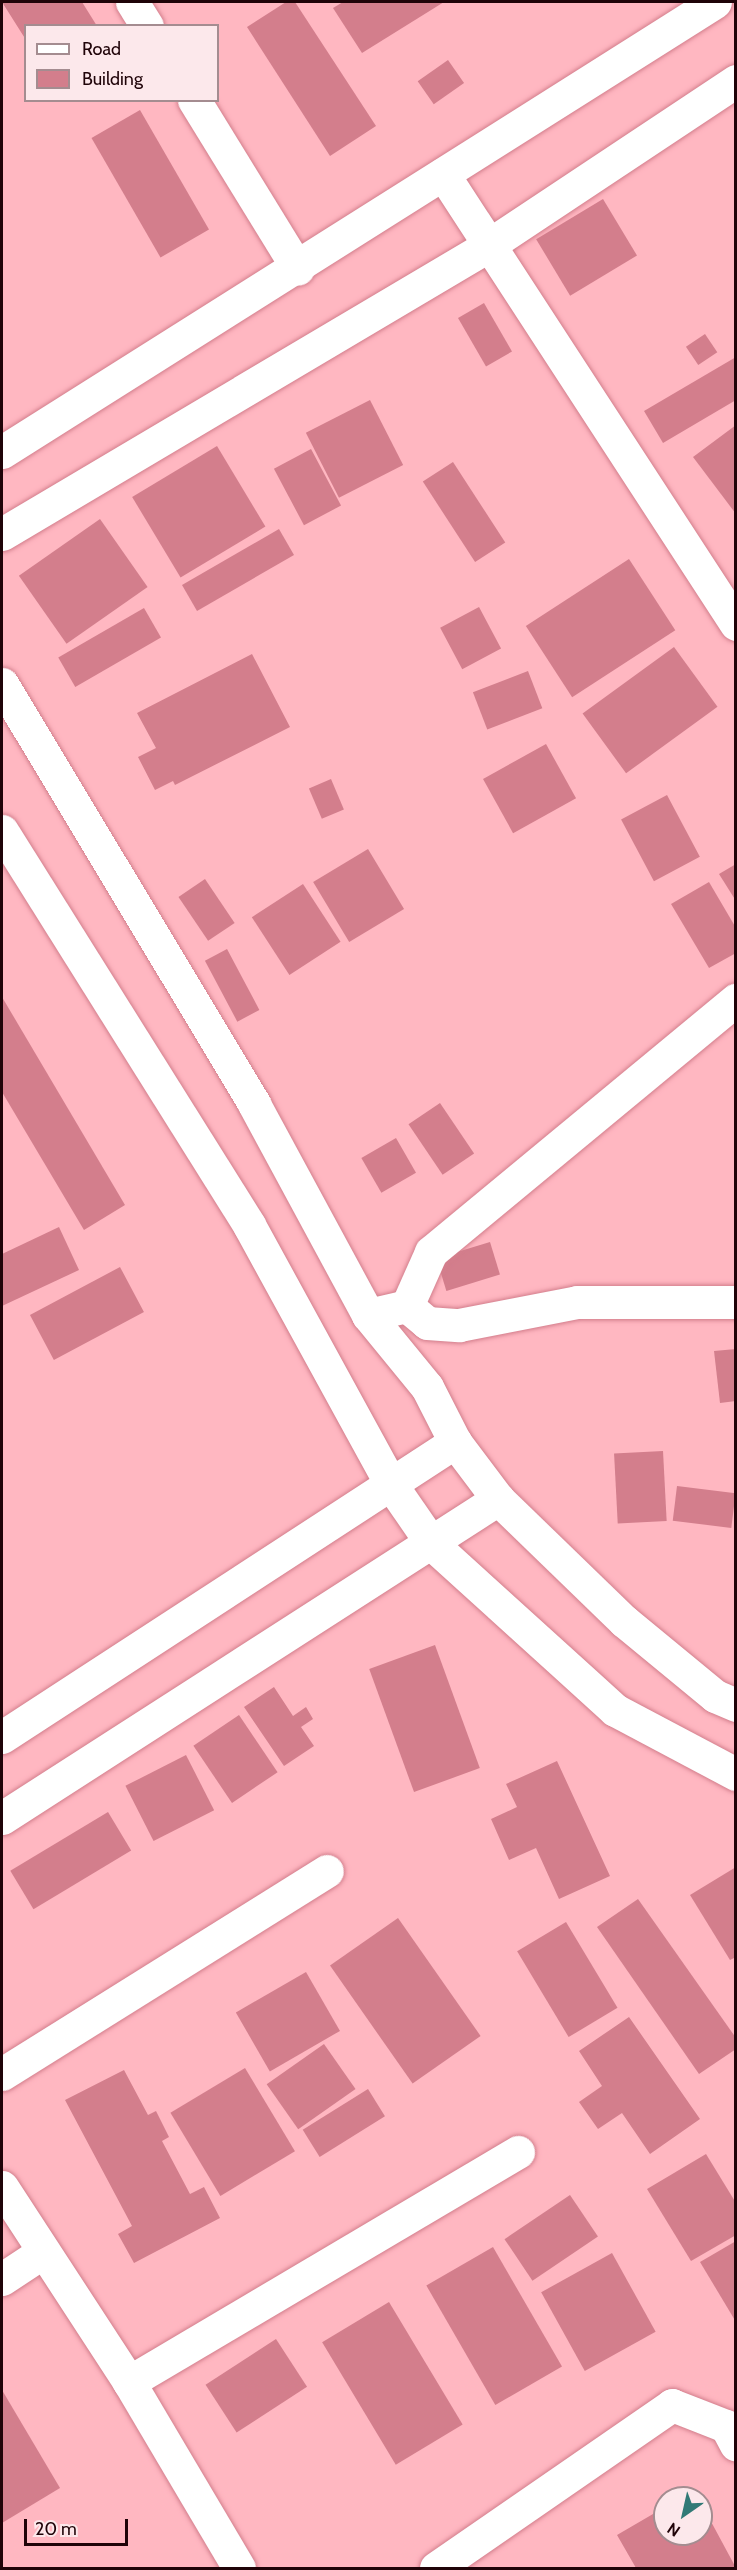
<!DOCTYPE html>
<html>
<head>
<meta charset="utf-8">
<style>
	body { margin:0 }
	#map { position:relative; width:737px; height:2570px; overflow:hidden; background:#ffb7c1; font-family:Cabin,sans-serif }
	div>[style] { position:absolute }
	.building>* { inset:0; background:#d37e8c; transform-origin:0 0 }
	.roads { filter:drop-shadow(0 0 2px #d37e8c) drop-shadow(0 0 2px #d37e8c) }
	.minor>* { height:33px; margin:-16.5px; padding:0 16.5px; transform-origin:16.5px; border-radius:16.5px; background:#fff }
	span { translate:-50% -50%; white-space:nowrap; text-align:center; line-height:1.15; -webkit-text-stroke:6px #fce8eb; paint-order:stroke }
	.frame { position:absolute; inset:0; border:3px solid #1f0308; pointer-events:none }
	.legend { position:absolute; left:24px; top:24px; width:195px; height:78px; box-sizing:border-box; background:#fce8eb; border:2px solid #a48c90; margin:0; padding:8px 10px; list-style:none; font-size:18px; color:#1f0308 }
	.legend li { display:flex; align-items:center; gap:12px; height:30px }
	.legend b { width:30px; border:2px solid #a48c90 }
	.north { position:absolute; left:653px; top:2486px; width:60px; height:60px; box-sizing:border-box; background:#fce8eb; border:2px solid #a48c90; border-radius:50%; rotate:214deg; font-size:16px; font-weight:700; line-height:24px; text-align:center; color:#1f0308 }
	.north::after { content:''; display:block; margin:auto; width:21px; height:27px; background:#327a76; clip-path:polygon(50% 0,100% 100%,50% 72%,0 100%) }
	.scale { position:absolute; left:24px; top:2519px; width:104px; height:27px; box-sizing:border-box; border:3px solid #1f0308; border-top:0; padding-left:8px; font-size:18px; line-height:21px; white-space:nowrap; color:#1f0308; -webkit-text-stroke:4px #fce8eb; paint-order:stroke }
</style>
</head>
<body>
<div id="map">
	<div class="building">
		<i style="clip-path:polygon(2px 2px,82px 2px,97px 26px,26px 26px,26px 40px)"></i>
		<i style="clip-path:polygon(286px 2px,295px 2px,376px 126px,330px 156px,247px 27px)"></i>
		<i style="clip-path:polygon(343px 2px,444px 2px,362px 53px,333px 8px)"></i>
		<i style="left:448px;top:60px;width:28px;height:37px;rotate:55deg"></i>
		<i style="left:140px;top:110px;width:138px;height:56px;rotate:60deg"></i>
		<i style="left:603px;top:199px;width:66px;height:78px;rotate:59deg"></i>
		<i style="left:484px;top:303px;width:56px;height:30px;rotate:60deg"></i>
		<i style="left:705px;top:334px;width:22px;height:23px;rotate:56deg"></i>
		<i style="clip-path:polygon(736px 357px,736px 400px,663px 443px,644px 411px)"></i>
		<i style="left:370px;top:400px;width:73px;height:72px;rotate:63deg"></i>
		<i style="clip-path:polygon(736px 425px,736px 514px,693px 457px)"></i>
		<i style="left:217px;top:446px;width:94px;height:99px;rotate:59deg"></i>
		<i style="left:311px;top:449px;width:64px;height:42px;rotate:62deg"></i>
		<i style="left:453px;top:462px;width:96px;height:36px;rotate:57deg"></i>
		<i style="left:100px;top:519px;width:83px;height:99px;rotate:55deg"></i>
		<i style="left:279px;top:529px;width:30px;height:112px;rotate:60deg"></i>
		<i style="left:629px;top:559px;width:85px;height:123px;rotate:57deg"></i>
		<i style="left:479px;top:607px;width:47px;height:44px;rotate:62deg"></i>
		<i style="left:144px;top:608px;width:34px;height:99px;rotate:60deg"></i>
		<i style="left:674px;top:647px;width:74px;height:113px;rotate:54deg"></i>
		<i style="clip-path:polygon(252px 654px,290px 727px,175px 785px,173px 781px,155px 790px,138px 757px,156px 748px,137px 713px)"></i>
		<i style="left:528px;top:671px;width:40px;height:59px;rotate:69deg"></i>
		<i style="left:546px;top:744px;width:62px;height:72px;rotate:61deg"></i>
		<i style="left:331px;top:779px;width:33px;height:24px;rotate:67deg"></i>
		<i style="left:667px;top:795px;width:70px;height:52px;rotate:62deg"></i>
		<i style="left:368px;top:849px;width:70px;height:64px;rotate:59deg"></i>
		<i style="clip-path:polygon(736px 864px,736px 901px,719px 874px)"></i>
		<i style="left:205px;top:879px;width:53px;height:32px;rotate:56deg"></i>
		<i style="clip-path:polygon(709px 882px,736px 928px,736px 953px,709px 968px,671px 904px)"></i>
		<i style="left:303px;top:884px;width:69px;height:61px;rotate:57deg"></i>
		<i style="left:227px;top:949px;width:69px;height:25px;rotate:62deg"></i>
		<i style="clip-path:polygon(2px 997px,125px 1205px,84px 1230px,2px 1092px)"></i>
		<i style="left:440px;top:1103px;width:61px;height:38px;rotate:56deg"></i>
		<i style="left:396px;top:1138px;width:40px;height:40px;rotate:60deg"></i>
		<i style="clip-path:polygon(59px 1227px,79px 1270px,2px 1306px,2px 1254px)"></i>
		<i style="left:490px;top:1242px;width:34px;height:56px;rotate:73deg"></i>
		<i style="left:120px;top:1267px;width:51px;height:102px;rotate:62deg"></i>
		<i style="clip-path:polygon(736px 1349px,736px 1401px,720px 1403px,714px 1351px)"></i>
		<i style="left:663px;top:1451px;width:70px;height:49px;rotate:87deg"></i>
		<i style="left:677px;top:1486px;width:59px;height:35px;rotate:7deg"></i>
		<i style="left:435px;top:1645px;width:131px;height:70px;rotate:70deg"></i>
		<i style="clip-path:polygon(274px 1687px,293px 1716px,306px 1707px,313px 1719px,301px 1727px,314px 1746px,284px 1766px,244px 1707px)"></i>
		<i style="left:239px;top:1715px;width:69px;height:55px;rotate:56deg"></i>
		<i style="left:186px;top:1755px;width:62px;height:68px;rotate:63deg"></i>
		<i style="clip-path:polygon(557px 1761px,610px 1876px,559px 1899px,536px 1848px,509px 1860px,491px 1819px,517px 1807px,506px 1784px)"></i>
		<i style="left:108px;top:1812px;width:45px;height:114px;rotate:59deg"></i>
		<i style="clip-path:polygon(736px 1867px,736px 1957px,730px 1960px,690px 1895px)"></i>
		<i style="clip-path:polygon(638px 1899px,736px 2038px,736px 2049px,699px 2074px,597px 1927px)"></i>
		<i style="left:398px;top:1918px;width:144px;height:83px;rotate:55deg"></i>
		<i style="left:566px;top:1922px;width:100px;height:57px;rotate:59deg"></i>
		<i style="left:306px;top:1972px;width:68px;height:81px;rotate:60deg"></i>
		<i style="clip-path:polygon(629px 2017px,700px 2119px,650px 2154px,622px 2113px,598px 2129px,579px 2102px,602px 2086px,579px 2051px)"></i>
		<i style="left:324px;top:2044px;width:55px;height:70px;rotate:55deg"></i>
		<i style="left:245px;top:2068px;width:97px;height:87px;rotate:59deg"></i>
		<i style="clip-path:polygon(124px 2070px,148px 2115px,156px 2111px,169px 2137px,162px 2141px,190px 2194px,204px 2187px,220px 2218px,134px 2263px,118px 2234px,132px 2226px,65px 2100px)"></i>
		<i style="left:368px;top:2089px;width:32px;height:77px;rotate:58deg"></i>
		<i style="clip-path:polygon(706px 2154px,736px 2203px,736px 2235px,691px 2261px,647px 2189px)"></i>
		<i style="left:570px;top:2195px;width:50px;height:79px;rotate:56deg"></i>
		<i style="clip-path:polygon(736px 2241px,736px 2322px,700px 2262px)"></i>
		<i style="left:493px;top:2247px;width:138px;height:77px;rotate:60deg"></i>
		<i style="left:612px;top:2253px;width:90px;height:81px;rotate:61deg"></i>
		<i style="left:389px;top:2302px;width:143px;height:78px;rotate:59deg"></i>
		<i style="left:276px;top:2339px;width:57px;height:84px;rotate:57deg"></i>
		<i style="clip-path:polygon(2px 2390px,60px 2488px,2px 2523px)"></i>
		<i style="clip-path:polygon(701px 2503px,736px 2568px,636px 2568px,617px 2535px,665px 2507px,665px 2534px,701px 2534px)"></i>
	</div>
	<div class="roads">
		<div class="minor">
			<i style="left:132px;top:2px;width:28px;rotate:58deg"></i>
			<i style="left:194px;top:100px;width:198px;rotate:58.4deg"></i>
			<i style="left:443px;top:174px;width:537px;rotate:56.93deg"></i>
			<i style="left:2px;top:452px;width:843px;rotate:-32.26deg"></i>
			<i style="left:2px;top:534px;width:563px;rotate:-30.67deg"></i>
			<i style="left:486px;top:247px;width:300px;rotate:-33.6deg"></i>
			<i style="left:2px;top:684px;width:490px;rotate:59deg"></i>
			<i style="left:254px;top:1104px;width:240px;rotate:61.6deg"></i>
			<i style="left:368px;top:1315px;width:93px;rotate:50.7deg"></i>
			<i style="left:427px;top:1387px;width:62px;rotate:63deg"></i>
			<i style="left:455px;top:1442px;width:71px;rotate:53deg"></i>
			<i style="left:498px;top:1499px;width:175px;rotate:44.1deg"></i>
			<i style="left:624px;top:1621px;width:118px;rotate:39.5deg"></i>
			<i style="left:715px;top:1696px;width:23px;rotate:23deg"></i>
			<i style="left:2px;top:831px;width:465px;rotate:57.9deg"></i>
			<i style="left:249px;top:1225px;width:298px;rotate:61.3deg"></i>
			<i style="left:392px;top:1486px;width:70px;rotate:55.4deg"></i>
			<i style="left:432px;top:1544px;width:247px;rotate:42.2deg"></i>
			<i style="left:615px;top:1710px;width:137px;rotate:27.9deg"></i>
			<i style="left:407px;top:1306px;width:26px;rotate:40deg"></i>
			<i style="left:427px;top:1323px;width:32px;rotate:4deg"></i>
			<i style="left:459px;top:1325px;width:120px;rotate:-11deg"></i>
			<i style="left:577px;top:1302px;width:159px"></i>
			<i style="left:368px;top:1315px;width:40px;rotate:-13deg"></i>
			<i style="left:407px;top:1306px;width:59px;rotate:-66deg"></i>
			<i style="left:431px;top:1252px;width:396px;rotate:-39.6deg"></i>
			<i style="left:2px;top:1737px;width:541px;rotate:-33.07deg"></i>
			<i style="left:2px;top:1818px;width:590px;rotate:-32.75deg"></i>
			<i style="left:2px;top:2074px;width:383px;rotate:-32deg"></i>
			<i style="left:2px;top:2187px;width:233px;rotate:56.9deg"></i>
			<i style="left:129px;top:2382px;width:216px;rotate:59.4deg"></i>
			<i style="left:2px;top:2279px;width:49px;rotate:-33.4deg"></i>
			<i style="left:129px;top:2382px;width:452px;rotate:-30.6deg"></i>
			<i style="left:436px;top:2568px;width:287px;rotate:-34.6deg"></i>
			<i style="left:672px;top:2405px;width:58px;rotate:21.3deg"></i>
			<i style="left:726px;top:2426px;width:21px;rotate:62deg"></i>
		</div>
	</div>
	<div class="frame"></div>
	<ul class="legend">
	<li><b style="height:8px;background:#fff"></b>Road</li>
	<li><b style="height:16px;background:#d37e8c"></b>Building</li>
	</ul>
	<div class="north">N</div>
	<div class="scale">20 m</div>
</div>
</body>
</html>
